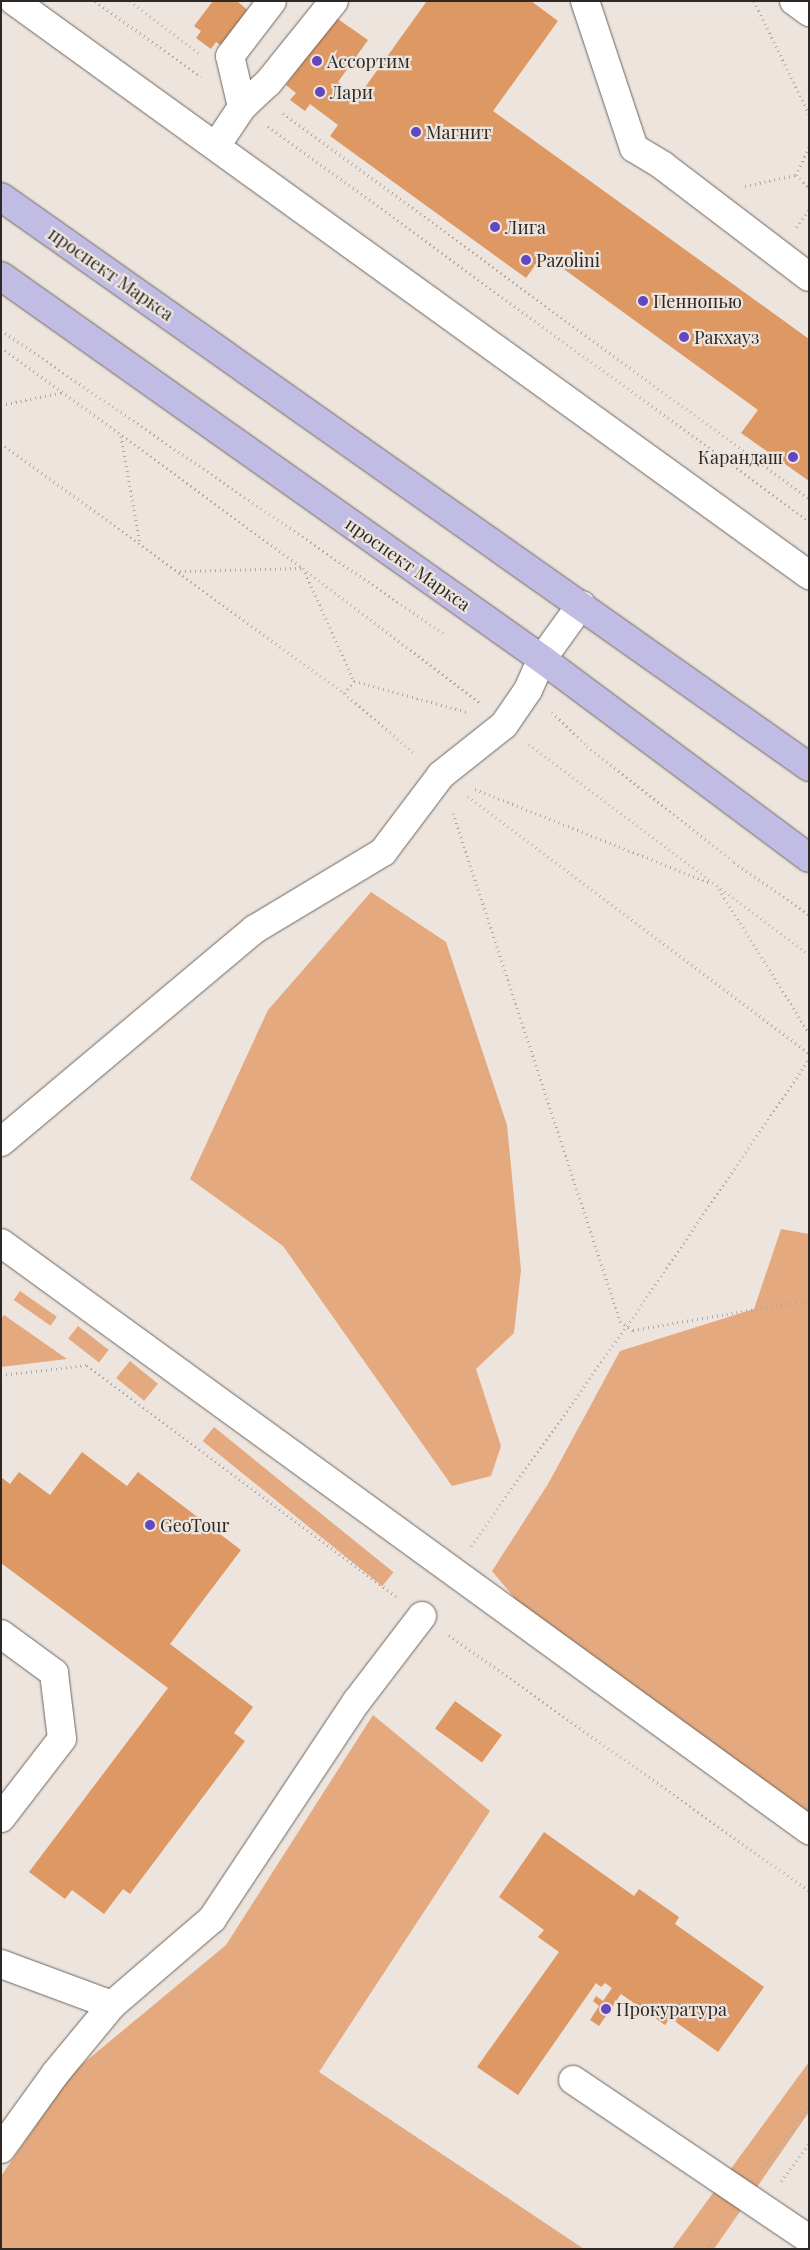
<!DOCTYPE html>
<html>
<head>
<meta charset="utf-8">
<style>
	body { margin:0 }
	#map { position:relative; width:810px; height:2250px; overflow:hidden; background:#ede4dd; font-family:"Playfair Display",serif }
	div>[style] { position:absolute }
	.green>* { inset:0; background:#e4a97e; transform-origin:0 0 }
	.building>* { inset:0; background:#de9863; transform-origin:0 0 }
	.path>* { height:3px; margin-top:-1.5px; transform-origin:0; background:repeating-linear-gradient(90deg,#b0a9a3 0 1px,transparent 0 5px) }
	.roads { filter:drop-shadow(0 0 1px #6d6560) drop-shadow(0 0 1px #6d6560) }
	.minor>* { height:28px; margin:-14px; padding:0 14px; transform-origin:14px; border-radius:14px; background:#fff }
	.major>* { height:28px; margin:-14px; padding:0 14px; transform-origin:14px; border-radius:14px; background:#c1bce3 }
	.dots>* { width:14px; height:14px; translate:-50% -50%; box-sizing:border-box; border:2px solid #ede4dd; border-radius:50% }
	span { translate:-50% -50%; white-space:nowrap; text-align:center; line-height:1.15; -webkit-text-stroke:4.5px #ede4dd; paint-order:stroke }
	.poi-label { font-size:18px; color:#2c2926 }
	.left { translate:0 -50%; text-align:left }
	.right { translate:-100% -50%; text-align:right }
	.street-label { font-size:18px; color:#2c2926 }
	.frame { position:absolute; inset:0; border:2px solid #2c2926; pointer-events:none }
</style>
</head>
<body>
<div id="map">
	<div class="green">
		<i style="clip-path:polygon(371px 892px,446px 942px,507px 1125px,521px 1270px,514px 1333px,476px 1369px,501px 1446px,491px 1476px,452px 1486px,283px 1246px,190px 1179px,268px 1010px)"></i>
		<i style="clip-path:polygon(781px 1229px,809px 1234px,809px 1813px,532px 1619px,492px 1571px,548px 1484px,620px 1351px,754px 1309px)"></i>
		<i style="left:20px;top:1291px;width:45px;height:11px;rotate:35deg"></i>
		<i style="clip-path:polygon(4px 1315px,67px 1359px,1px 1367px,1px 1319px)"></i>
		<i style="left:78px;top:1326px;width:39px;height:16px;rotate:38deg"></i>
		<i style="left:130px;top:1361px;width:36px;height:22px;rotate:39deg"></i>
		<i style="left:214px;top:1427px;width:231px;height:18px;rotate:39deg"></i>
		<i style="clip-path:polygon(373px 1715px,490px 1811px,319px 2072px,584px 2249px,1px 2249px,1px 2176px,74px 2071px,226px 1945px)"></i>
		<i style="clip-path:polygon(809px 2062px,809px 2112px,714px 2249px,672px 2249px)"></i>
	</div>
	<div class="building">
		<i style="clip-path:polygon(213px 1px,237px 1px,250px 12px,223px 47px,216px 42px,211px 49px,196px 38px,201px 31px,194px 26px)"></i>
		<i style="clip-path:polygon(427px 1px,531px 1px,558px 21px,493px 111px,809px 339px,809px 481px,741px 433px,758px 410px,543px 254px,526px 278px,330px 136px,338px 125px,310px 104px,305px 111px,290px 100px,296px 93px,286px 85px,335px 17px,368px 40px,338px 82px,358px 97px)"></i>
		<i style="clip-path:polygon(82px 1452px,127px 1486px,138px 1472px,241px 1550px,170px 1644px,253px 1707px,234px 1733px,245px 1741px,130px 1894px,123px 1889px,104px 1914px,72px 1890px,65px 1899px,29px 1872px,168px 1688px,1px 1563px,1px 1477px,10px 1484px,19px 1472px,50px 1495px)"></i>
		<i style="left:455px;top:1701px;width:58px;height:34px;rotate:36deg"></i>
		<i style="clip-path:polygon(544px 1832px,634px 1896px,639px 1889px,679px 1917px,675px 1924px,764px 1987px,718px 2052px,670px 2018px,665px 2025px,621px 1994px,599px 2026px,590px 2020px,599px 2006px,593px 2001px,596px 1996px,603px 2001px,612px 1988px,605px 1983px,601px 1987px,596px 1983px,518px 2095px,477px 2067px,559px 1952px,538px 1937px,544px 1930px,499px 1897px)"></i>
	</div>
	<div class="path">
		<i style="left:95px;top:1px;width:130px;rotate:35.6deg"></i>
		<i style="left:130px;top:1px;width:86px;rotate:37deg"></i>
		<i style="left:754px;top:1px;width:126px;rotate:64deg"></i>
		<i style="left:283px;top:113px;width:652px;rotate:36.27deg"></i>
		<i style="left:268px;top:126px;width:670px;rotate:36.13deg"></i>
		<i style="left:809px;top:147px;width:31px;rotate:115deg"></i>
		<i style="left:796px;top:175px;width:18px;rotate:45deg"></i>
		<i style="left:745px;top:186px;width:52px;rotate:-12.2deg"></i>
		<i style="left:796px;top:227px;width:22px;rotate:-54deg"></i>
		<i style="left:1px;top:330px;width:539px;rotate:34.43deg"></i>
		<i style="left:1px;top:347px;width:374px;rotate:36.2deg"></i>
		<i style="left:303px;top:568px;width:223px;rotate:37.3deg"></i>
		<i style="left:1px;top:405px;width:64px;rotate:-11.7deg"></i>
		<i style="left:121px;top:436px;width:110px;rotate:80deg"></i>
		<i style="left:1px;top:443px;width:424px;rotate:36.1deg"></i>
		<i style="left:344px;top:693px;width:95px;rotate:40.7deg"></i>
		<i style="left:180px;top:571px;width:123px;rotate:-1.4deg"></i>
		<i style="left:303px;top:568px;width:124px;rotate:65.7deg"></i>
		<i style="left:354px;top:681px;width:117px;rotate:15.3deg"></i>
		<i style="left:344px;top:693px;width:16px;rotate:-50deg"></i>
		<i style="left:552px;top:712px;width:49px;rotate:44.2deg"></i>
		<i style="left:587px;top:746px;width:187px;rotate:38.3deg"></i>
		<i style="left:734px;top:862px;width:92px;rotate:35.2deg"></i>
		<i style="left:529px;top:744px;width:350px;rotate:36.9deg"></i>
		<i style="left:475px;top:789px;width:255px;rotate:21.8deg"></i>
		<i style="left:468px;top:796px;width:427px;rotate:37deg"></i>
		<i style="left:453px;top:813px;width:535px;rotate:71.8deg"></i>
		<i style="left:620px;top:1321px;width:16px;rotate:35deg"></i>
		<i style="left:633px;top:1330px;width:179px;rotate:-9.7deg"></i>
		<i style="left:719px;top:889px;width:170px;rotate:58deg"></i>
		<i style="left:1px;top:1301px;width:4px;rotate:90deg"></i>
		<i style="left:1px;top:1375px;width:87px;rotate:-6.6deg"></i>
		<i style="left:87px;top:1365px;width:386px;rotate:36.8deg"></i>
		<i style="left:471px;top:1546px;width:270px;rotate:-54.7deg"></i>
		<i style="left:627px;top:1326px;width:323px;rotate:-55.7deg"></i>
		<i style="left:449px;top:1635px;width:442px;rotate:35.4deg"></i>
		<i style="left:762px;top:2168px;width:79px;rotate:-53.3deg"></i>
		<i style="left:781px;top:2181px;width:47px;rotate:-53.6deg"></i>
		<i style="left:705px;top:2249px;width:34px;rotate:-54deg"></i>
	</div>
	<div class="roads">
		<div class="minor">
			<i style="left:14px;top:1px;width:981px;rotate:35.83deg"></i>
			<i style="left:585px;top:1px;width:155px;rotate:71.6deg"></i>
			<i style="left:634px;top:148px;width:33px;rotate:31deg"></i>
			<i style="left:662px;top:165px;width:185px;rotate:37.3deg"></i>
			<i style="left:794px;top:1px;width:19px;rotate:36deg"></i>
			<i style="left:242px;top:107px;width:52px;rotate:-103.2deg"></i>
			<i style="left:230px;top:56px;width:69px;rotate:-52.6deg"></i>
			<i style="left:216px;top:146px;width:47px;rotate:-56.3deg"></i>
			<i style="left:242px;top:107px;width:35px;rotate:-43deg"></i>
			<i style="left:268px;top:83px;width:105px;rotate:-51.2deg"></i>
			<i style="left:1px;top:1142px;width:331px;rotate:-40deg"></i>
			<i style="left:255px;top:929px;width:149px;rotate:-31deg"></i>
			<i style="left:383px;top:852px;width:96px;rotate:-53deg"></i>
			<i style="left:441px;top:775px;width:80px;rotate:-38.4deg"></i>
			<i style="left:504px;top:725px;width:42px;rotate:-55.6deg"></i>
			<i style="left:528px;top:690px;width:34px;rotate:-66deg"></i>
			<i style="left:542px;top:659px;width:67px;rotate:-54.2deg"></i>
			<i style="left:1px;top:1243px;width:999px;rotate:36deg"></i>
			<i style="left:1px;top:1634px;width:66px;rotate:36.3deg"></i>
			<i style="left:54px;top:1673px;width:66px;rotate:83.1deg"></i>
			<i style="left:62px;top:1739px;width:100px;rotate:127.7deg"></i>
			<i style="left:1px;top:1964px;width:118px;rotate:20.3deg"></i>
			<i style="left:573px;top:2080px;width:285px;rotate:34deg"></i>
			<i style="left:1px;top:2149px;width:92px;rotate:-54.2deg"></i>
			<i style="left:55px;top:2074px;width:89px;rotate:-50.4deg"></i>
			<i style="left:112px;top:2005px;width:132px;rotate:-40.7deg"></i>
			<i style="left:212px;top:1919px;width:262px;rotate:-56.4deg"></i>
			<i style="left:357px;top:1701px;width:107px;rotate:-52.6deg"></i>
		</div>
		<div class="major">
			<i style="left:1px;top:197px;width:989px;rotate:35.2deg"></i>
			<i style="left:1px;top:276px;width:663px;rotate:35.3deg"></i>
			<i style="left:542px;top:659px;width:333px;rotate:36.7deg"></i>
		</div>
	</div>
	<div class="dots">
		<i style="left:317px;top:61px;background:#6347c0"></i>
		<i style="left:320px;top:92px;background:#6347c0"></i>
		<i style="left:416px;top:132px;background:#6347c0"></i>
		<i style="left:495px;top:227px;background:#6347c0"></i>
		<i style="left:526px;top:260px;background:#6347c0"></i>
		<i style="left:643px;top:301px;background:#6347c0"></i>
		<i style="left:684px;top:337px;background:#6347c0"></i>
		<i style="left:793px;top:457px;background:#6347c0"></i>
		<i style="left:150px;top:1525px;background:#6347c0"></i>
		<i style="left:606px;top:2009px;background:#6347c0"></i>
	</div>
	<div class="poi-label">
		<span class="left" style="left:327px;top:61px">Ассортим</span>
		<span class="left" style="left:330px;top:92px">Лари</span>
		<span class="left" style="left:426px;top:132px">Магнит</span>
		<span class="left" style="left:505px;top:227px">Лига</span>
		<span class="left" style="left:536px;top:260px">Pazolini</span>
		<span class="left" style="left:653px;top:301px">Пеннопью</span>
		<span class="left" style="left:694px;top:337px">Ракхауз</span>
		<span class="right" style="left:783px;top:457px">Карандаш</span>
		<span class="left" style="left:160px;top:1525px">GeoTour</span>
		<span class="left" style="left:616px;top:2009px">Прокуратура</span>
	</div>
	<div class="street-label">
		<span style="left:111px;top:274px;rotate:35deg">проспект Маркса</span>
		<span style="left:408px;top:564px;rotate:35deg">проспект Маркса</span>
	</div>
	<div class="frame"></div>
</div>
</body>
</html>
